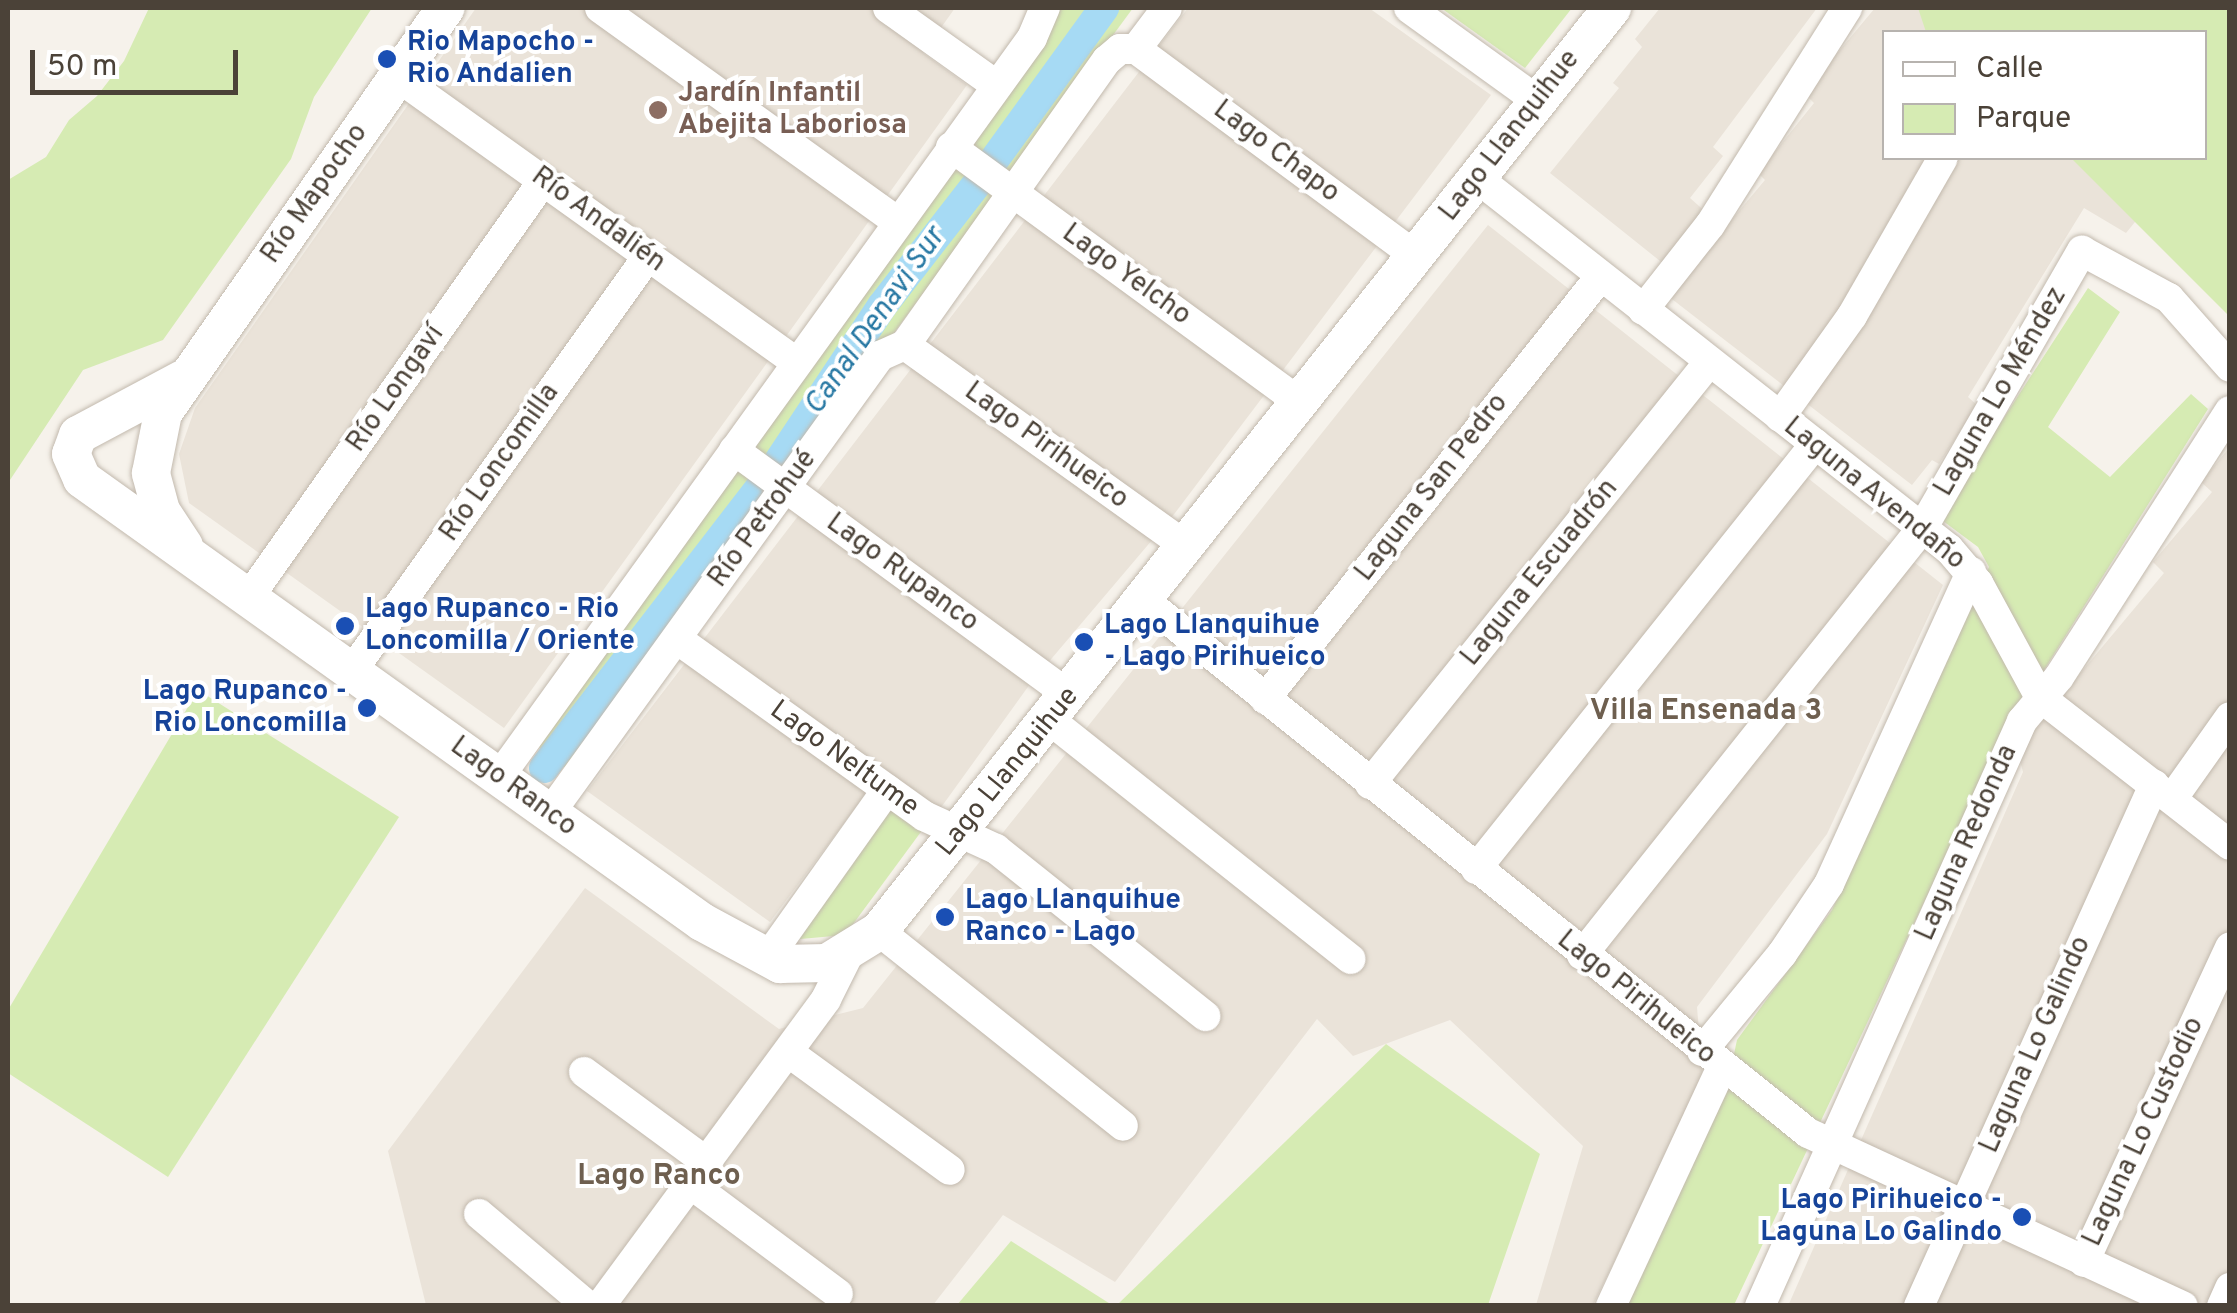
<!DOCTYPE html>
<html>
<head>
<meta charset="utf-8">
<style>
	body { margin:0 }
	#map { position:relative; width:2237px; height:1313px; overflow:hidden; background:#f6f2eb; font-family:Overpass,sans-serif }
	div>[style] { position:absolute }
	.residential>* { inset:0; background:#eae3d9 }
	.green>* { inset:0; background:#d6ebb3 }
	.canal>* { height:30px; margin:-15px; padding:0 15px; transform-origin:15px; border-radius:15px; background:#a6daf4 }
	.roads { filter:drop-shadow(0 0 2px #c2b9ad) drop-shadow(0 0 2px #c2b9ad) }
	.minor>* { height:30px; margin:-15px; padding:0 15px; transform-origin:15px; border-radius:15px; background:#fff }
	.tertiary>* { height:38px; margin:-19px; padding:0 19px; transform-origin:19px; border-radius:19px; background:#fff }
	.dots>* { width:28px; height:28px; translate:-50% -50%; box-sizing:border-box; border:5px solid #fff; border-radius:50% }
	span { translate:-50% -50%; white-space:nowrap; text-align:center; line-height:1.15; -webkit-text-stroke:8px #fff; paint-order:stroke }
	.transit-label { font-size:28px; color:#164399; font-weight:700 }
	.left { translate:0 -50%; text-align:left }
	.right { translate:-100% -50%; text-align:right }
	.education-label { font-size:28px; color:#785e54; font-weight:700 }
	.street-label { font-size:28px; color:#4b4238 }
	.water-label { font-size:30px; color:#2778a3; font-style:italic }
	.neighbourhood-label { font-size:30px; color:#6e5f4f; font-weight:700 }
	.frame { position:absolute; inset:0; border:10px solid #4b4238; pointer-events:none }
	.legend { position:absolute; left:1882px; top:30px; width:325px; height:130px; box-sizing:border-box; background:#fff; border:2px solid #b7b3af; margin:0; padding:12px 18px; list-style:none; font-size:30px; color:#4b4238 }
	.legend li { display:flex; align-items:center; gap:20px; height:50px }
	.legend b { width:50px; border:2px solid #b7b3af }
	.scale { position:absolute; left:30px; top:50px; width:208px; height:45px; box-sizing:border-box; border:5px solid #4b4238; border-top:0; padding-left:12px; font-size:30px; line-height:35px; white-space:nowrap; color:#4b4238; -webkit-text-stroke:8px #fff; paint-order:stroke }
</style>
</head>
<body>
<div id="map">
	<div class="residential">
		<i style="clip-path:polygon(476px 8px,955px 8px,923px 53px,967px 85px,504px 728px,189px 503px,179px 454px,195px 408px)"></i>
		<i style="clip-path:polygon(1188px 8px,1369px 8px,1491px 95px,1175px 513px,1030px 684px,937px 813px,883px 771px,770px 922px,587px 791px)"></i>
		<i style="clip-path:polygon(1660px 8px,1817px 8px,1713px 147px,1723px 156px,1690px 198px,1708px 214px,1665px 265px,1550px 173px,1619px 88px,1613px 83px,1642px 47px,1635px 39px)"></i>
		<i style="clip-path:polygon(1875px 8px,1941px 8px,1962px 32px,1884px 32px,1884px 158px,2109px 158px,2157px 195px,2126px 233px,2084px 208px,1968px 397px,1977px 405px,1939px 464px,1932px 460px,1912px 485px,1668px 296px,1765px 180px,1758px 173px,1814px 103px,1804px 93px)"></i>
		<i style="clip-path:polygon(1488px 225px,1943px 585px,1827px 834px,1697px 1007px,1703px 1080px,1593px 1305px,1536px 1305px,1583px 1146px,1450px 1020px,1353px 1056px,1317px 1019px,1115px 1282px,1003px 1215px,933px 1305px,426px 1305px,388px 1151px,585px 888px,779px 1029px,863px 1008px)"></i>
		<i style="clip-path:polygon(2229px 448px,2229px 1305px,1788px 1306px,2023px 772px,2017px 749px,2164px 573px,2153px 562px,2212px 492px,2201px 482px)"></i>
	</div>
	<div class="green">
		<i style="clip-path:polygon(149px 8px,372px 8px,314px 97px,291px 159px,163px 340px,83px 370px,8px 483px,8px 180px,46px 157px,69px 120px,97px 96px,124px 61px)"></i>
		<i style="clip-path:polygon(1054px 8px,1133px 8px,571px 772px,535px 744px)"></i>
		<i style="clip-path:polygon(1441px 8px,1572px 8px,1525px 68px)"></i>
		<i style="clip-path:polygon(1918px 8px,2229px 8px,2229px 316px,2071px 158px,2204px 158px,2204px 32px,1926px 32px)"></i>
		<i style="clip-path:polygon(2088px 288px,2120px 312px,2048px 427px,2110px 477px,2191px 394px,2208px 409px,2002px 737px,1734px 1305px,1621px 1306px,1725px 1096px,1737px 1040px,1832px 910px,1989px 567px,1978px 547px,1939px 518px)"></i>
		<i style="clip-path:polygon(198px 690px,399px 817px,168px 1177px,8px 1073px,8px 1010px)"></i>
		<i style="clip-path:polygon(885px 806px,926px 825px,845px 935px,789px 940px)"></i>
		<i style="clip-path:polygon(1386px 1044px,1540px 1154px,1488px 1305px,1117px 1305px)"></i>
		<i style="clip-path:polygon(1011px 1241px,1112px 1305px,957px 1305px)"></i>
	</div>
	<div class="canal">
		<i style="left:994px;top:160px;width:188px;rotate:-54.1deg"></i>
		<i style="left:779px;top:461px;width:186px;rotate:-56.4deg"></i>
		<i style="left:882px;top:306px;width:153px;rotate:-52.2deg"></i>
		<i style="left:544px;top:768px;width:354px;rotate:-52.4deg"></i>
	</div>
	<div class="roads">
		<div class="minor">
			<i style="left:600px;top:8px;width:367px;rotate:35.7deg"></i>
			<i style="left:888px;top:8px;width:133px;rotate:35.5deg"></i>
			<i style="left:1409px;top:8px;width:159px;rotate:35.8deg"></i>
			<i style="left:1136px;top:49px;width:348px;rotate:36.5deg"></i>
			<i style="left:398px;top:77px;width:491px;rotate:35.6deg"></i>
			<i style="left:951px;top:147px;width:434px;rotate:36.2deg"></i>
			<i style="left:1477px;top:178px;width:600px;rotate:38.17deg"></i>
			<i style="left:1949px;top:549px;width:45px;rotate:49.5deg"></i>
			<i style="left:1978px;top:583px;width:130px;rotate:61.5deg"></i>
			<i style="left:2040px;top:697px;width:241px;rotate:37.9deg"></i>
			<i style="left:1643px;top:310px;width:108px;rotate:-51.8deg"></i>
			<i style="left:1710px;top:225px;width:257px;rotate:-57.7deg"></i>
			<i style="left:905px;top:345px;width:347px;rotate:35.6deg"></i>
			<i style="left:1780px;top:417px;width:124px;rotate:-54.5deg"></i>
			<i style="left:1852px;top:316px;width:182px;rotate:-60.1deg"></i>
			<i style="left:734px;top:450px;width:416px;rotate:36.2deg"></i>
			<i style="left:249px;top:597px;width:509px;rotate:-54.75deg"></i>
			<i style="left:1145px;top:601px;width:850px;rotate:38.74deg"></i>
			<i style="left:1808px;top:1133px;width:413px;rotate:24.8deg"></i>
			<i style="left:677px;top:639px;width:304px;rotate:35.6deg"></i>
			<i style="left:924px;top:816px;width:79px;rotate:24.6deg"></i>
			<i style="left:996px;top:849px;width:268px;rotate:38.6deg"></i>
			<i style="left:352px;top:671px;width:510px;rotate:-54.5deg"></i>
			<i style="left:1265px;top:699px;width:539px;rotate:-51.56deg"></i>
			<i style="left:1050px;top:720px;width:384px;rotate:38.5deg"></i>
			<i style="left:499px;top:777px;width:911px;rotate:-54.2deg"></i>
			<i style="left:1032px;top:38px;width:33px;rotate:-67deg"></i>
			<i style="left:1370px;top:784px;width:541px;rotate:-51.22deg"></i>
			<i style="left:2172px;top:799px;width:100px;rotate:-54.7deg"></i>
			<i style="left:550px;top:813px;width:564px;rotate:-54.17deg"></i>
			<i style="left:880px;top:356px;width:27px;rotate:-24deg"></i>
			<i style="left:905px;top:345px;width:349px;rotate:-54.7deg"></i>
			<i style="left:1107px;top:60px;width:17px;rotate:-40deg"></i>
			<i style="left:1120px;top:49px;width:16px"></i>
			<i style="left:1136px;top:49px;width:51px;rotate:-52.9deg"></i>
			<i style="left:1476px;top:869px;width:544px;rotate:-51.42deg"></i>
			<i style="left:879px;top:931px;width:312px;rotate:38.6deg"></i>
			<i style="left:1582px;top:955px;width:547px;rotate:-51.45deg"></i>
			<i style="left:1923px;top:527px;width:319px;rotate:-60.1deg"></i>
			<i style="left:2082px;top:251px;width:99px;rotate:28.4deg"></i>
			<i style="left:2169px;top:298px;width:92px;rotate:48.5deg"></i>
			<i style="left:766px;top:960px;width:209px;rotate:-54.6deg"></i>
			<i style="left:1702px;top:1051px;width:126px;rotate:-50.5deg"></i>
			<i style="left:1782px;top:954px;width:84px;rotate:-56.1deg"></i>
			<i style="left:1829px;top:884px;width:343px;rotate:-65.5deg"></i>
			<i style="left:788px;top:1052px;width:200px;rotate:36.1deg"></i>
			<i style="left:584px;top:1072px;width:154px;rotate:36.3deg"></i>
			<i style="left:692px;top:1185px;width:182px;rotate:36.7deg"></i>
			<i style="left:479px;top:1214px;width:143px;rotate:40.2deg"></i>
			<i style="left:2084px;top:1262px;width:347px;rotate:-65.1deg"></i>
			<i style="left:600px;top:1306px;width:381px;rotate:-53.6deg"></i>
			<i style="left:826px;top:999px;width:49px;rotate:-63.4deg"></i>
			<i style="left:1611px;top:1306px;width:264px;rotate:-65.1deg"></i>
			<i style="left:1760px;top:1306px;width:641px;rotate:-65.87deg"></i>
			<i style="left:2022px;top:721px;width:57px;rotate:-49.9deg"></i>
			<i style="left:2059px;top:677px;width:316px;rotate:-57.3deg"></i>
			<i style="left:1919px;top:1306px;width:572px;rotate:-65.72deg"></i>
			<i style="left:2222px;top:1306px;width:20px;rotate:-66deg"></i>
		</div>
		<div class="tertiary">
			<i style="left:183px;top:379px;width:119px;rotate:151.9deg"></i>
			<i style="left:78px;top:435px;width:20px;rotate:110deg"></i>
			<i style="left:71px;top:454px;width:27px;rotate:66deg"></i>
			<i style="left:82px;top:479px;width:762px;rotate:35.55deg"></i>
			<i style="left:702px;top:922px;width:89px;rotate:28.3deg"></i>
			<i style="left:780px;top:964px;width:47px;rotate:-1.2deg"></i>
			<i style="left:827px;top:963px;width:61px;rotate:-31.6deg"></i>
			<i style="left:879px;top:931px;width:1179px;rotate:-51.55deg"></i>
			<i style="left:184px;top:546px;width:42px;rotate:-123.3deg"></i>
			<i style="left:161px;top:511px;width:39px;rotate:-105deg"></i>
			<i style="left:151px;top:473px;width:61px;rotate:-78.7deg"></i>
			<i style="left:163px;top:413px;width:494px;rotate:-55.1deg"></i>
		</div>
	</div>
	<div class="dots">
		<i style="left:387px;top:59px;background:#1a4fb4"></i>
		<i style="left:658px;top:110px;background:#8d6e63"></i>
		<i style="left:345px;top:626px;background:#1a4fb4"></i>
		<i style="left:1084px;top:642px;background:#1a4fb4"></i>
		<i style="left:367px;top:708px;background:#1a4fb4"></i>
		<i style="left:945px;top:917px;background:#1a4fb4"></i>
		<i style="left:2022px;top:1217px;background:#1a4fb4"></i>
	</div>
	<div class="transit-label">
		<span class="left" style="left:407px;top:59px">Rio Mapocho -<br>Rio Andalien</span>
		<span class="left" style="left:365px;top:626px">Lago Rupanco - Rio<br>Loncomilla / Oriente</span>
		<span class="left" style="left:1104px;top:642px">Lago Llanquihue<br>- Lago Pirihueico</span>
		<span class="right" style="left:347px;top:708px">Lago Rupanco -<br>Rio Loncomilla</span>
		<span class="left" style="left:965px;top:917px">Lago Llanquihue<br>Ranco - Lago</span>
		<span class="right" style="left:2002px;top:1217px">Lago Pirihueico -<br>Laguna Lo Galindo</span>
	</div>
	<div class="education-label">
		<span class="left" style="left:678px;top:110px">Jardín Infantil<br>Abejita Laboriosa</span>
	</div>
	<div class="street-label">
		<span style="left:1510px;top:136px;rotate:-52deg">Lago Llanquihue</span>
		<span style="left:1276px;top:152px;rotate:37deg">Lago Chapo</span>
		<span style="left:315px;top:194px;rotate:-55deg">Río Mapocho</span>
		<span style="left:598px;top:220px;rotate:36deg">Río Andalién</span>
		<span style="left:1126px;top:275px;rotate:36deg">Lago Yelcho</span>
		<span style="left:396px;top:389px;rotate:-55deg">Río Longaví</span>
		<span style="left:2001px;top:392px;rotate:-60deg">Laguna Lo Méndez</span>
		<span style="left:1046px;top:446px;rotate:36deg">Lago Pirihueico</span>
		<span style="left:500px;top:463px;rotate:-55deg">Río Loncomilla</span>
		<span style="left:1432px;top:488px;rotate:-52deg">Laguna San Pedro</span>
		<span style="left:1874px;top:494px;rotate:39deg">Laguna Avendaño</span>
		<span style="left:763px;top:519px;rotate:-54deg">Río Petrohué</span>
		<span style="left:902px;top:573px;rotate:36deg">Lago Rupanco</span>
		<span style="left:1540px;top:573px;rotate:-51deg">Laguna Escuadrón</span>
		<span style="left:844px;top:759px;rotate:36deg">Lago Neltume</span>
		<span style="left:1008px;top:772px;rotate:-51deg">Lago Llanquihue</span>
		<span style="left:513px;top:787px;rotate:36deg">Lago Ranco</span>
		<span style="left:1967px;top:843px;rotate:-66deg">Laguna Redonda</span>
		<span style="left:1636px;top:998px;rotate:39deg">Lago Pirihueico</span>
		<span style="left:2036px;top:1045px;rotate:-66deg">Laguna Lo Galindo</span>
		<span style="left:2144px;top:1132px;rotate:-65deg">Laguna Lo Custodio</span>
	</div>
	<div class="water-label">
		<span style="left:876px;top:322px;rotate:-55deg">Canal Denavi Sur</span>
	</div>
	<div class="neighbourhood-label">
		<span style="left:1706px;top:712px">Villa Ensenada 3</span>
		<span style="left:659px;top:1177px">Lago Ranco</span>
	</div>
	<div class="frame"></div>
	<ul class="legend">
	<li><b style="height:12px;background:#fff"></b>Calle</li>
	<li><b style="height:28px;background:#d6ebb3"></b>Parque</li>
	</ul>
	<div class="scale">50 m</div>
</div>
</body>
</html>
